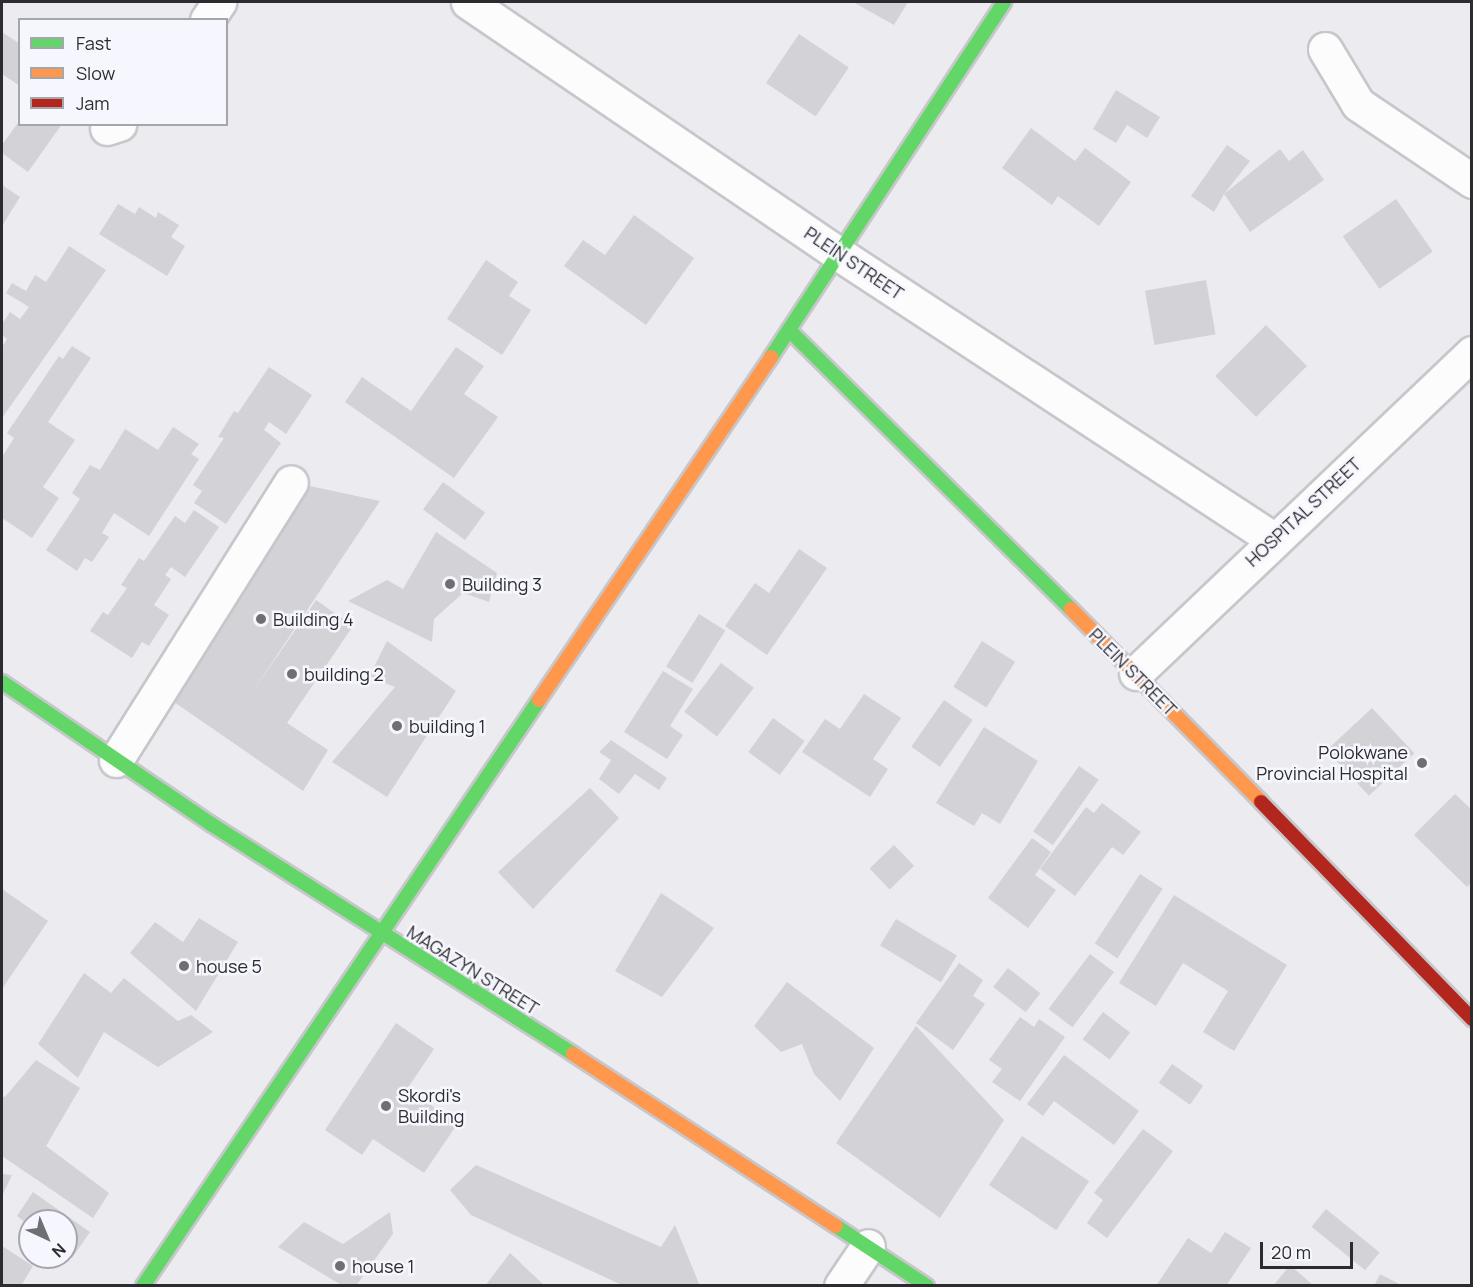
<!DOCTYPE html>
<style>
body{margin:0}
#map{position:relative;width:1473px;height:1287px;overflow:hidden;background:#ebebf0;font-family:Manrope,sans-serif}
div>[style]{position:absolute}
.building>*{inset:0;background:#d2d2d7;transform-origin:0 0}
.roads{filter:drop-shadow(2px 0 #c7c7cb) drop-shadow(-2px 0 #c7c7cb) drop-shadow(0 2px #c7c7cb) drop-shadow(0 -2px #c7c7cb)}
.street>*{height:33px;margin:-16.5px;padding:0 16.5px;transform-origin:16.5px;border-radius:16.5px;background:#fcfcfd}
.fast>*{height:14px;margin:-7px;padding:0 7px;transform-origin:7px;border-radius:7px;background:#63d668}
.slow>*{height:14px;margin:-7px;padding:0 7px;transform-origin:7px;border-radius:7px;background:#ff974d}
.jam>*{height:14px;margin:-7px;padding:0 7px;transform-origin:7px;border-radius:7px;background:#b3261e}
.dots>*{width:16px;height:16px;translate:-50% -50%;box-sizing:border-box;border:3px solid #f6f6fe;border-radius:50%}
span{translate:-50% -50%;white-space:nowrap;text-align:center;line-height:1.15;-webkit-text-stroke:5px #f6f6fe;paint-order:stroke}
.street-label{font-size:18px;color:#2c2c30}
.poi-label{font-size:18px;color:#2c2c30}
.left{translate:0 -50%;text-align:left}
.right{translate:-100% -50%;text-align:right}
.frame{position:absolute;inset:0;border:3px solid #2c2c30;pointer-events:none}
.legend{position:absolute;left:18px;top:18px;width:210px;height:108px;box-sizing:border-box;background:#f6f6fe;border:2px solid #a5a5ac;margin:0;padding:8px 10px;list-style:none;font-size:18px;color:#2c2c30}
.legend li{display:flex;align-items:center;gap:12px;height:30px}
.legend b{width:30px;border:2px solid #a5a5ac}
.north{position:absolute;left:18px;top:1209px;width:60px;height:60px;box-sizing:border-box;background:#f6f6fe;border:2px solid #a5a5ac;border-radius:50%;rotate:136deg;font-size:16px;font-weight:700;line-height:24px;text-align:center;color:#2c2c30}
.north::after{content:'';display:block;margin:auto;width:21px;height:27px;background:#6f6f73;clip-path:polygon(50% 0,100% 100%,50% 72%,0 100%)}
.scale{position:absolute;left:1260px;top:1242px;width:93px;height:27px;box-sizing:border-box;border:3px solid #2c2c30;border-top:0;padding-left:8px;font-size:18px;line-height:21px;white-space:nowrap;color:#2c2c30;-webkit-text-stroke:4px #f6f6fe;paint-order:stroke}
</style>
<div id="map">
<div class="building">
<i style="clip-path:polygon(853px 2px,908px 2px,894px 25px)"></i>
<i style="clip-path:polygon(2px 32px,20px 44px,20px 86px,2px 74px)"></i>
<i style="left:799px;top:34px;width:60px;height:59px;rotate:34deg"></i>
<i style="clip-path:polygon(1116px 90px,1160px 117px,1147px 138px,1127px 125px,1116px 143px,1093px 129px)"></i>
<i style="clip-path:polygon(20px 120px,20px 124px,62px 124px,28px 172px,2px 153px,2px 145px)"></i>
<i style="clip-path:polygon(1031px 128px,1075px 161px,1085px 148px,1131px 182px,1099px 226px,1058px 196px,1052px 205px,1002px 168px)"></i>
<i style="clip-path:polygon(1227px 145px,1250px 161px,1224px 194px,1280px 149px,1289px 161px,1303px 150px,1324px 180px,1250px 232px,1224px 194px,1214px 212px,1191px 196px)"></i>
<i style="clip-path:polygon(2px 185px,20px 197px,2px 226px)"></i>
<i style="left:1396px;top:199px;width:64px;height:65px;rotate:55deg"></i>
<i style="clip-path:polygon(118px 204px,135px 214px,139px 207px,156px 218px,158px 212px,179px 225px,171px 237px,185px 246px,167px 276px,99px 234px)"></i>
<i style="clip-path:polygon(634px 215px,694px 258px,646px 325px,564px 266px,583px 240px,605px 255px)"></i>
<i style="clip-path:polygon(69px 246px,106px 270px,2px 418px,2px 347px,7px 339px,2px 335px,2px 324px,10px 312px,20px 319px,29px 307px,6px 293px,12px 283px,26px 291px,35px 275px,46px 282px)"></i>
<i style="clip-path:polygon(486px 260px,518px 282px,509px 296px,531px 310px,502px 355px,447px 319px)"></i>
<i style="left:1206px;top:280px;width:55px;height:62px;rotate:80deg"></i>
<i style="left:1266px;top:325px;width:58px;height:72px;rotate:45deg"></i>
<i style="clip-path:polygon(72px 346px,91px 358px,48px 422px,75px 440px,43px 487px,59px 498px,32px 538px,2px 518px,2px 457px,14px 438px,7px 433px,59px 356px,63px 359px)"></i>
<i style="clip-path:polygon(456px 347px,484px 366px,464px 394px,498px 417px,454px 478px,345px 402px,362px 377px,411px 411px)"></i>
<i style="clip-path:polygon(269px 367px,312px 395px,286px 434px,269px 422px,264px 430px,281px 443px,226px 524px,194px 503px,202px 491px,193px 485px,224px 438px,218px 437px,234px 411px,238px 413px)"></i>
<i style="clip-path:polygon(173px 427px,199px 444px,191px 454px,199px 459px,149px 536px,114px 513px,102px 533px,109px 537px,92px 562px,85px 558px,77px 571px,46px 550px,80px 499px,72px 493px,90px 465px,100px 470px,125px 429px,158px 450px)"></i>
<i style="clip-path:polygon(291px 482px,380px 501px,251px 694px,316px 600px,353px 626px,287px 723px,328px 750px,303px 791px,174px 702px,182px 681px)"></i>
<i style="left:443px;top:482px;width:52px;height:34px;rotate:36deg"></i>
<i style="clip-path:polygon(194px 510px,219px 527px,185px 577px,171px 567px,165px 575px,171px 579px,154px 605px,169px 615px,149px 646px,142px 642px,132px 658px,90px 631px,103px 612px,108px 615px,127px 588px,121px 585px,139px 558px,144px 561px,175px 516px,185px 523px)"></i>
<i style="clip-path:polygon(436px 532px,497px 573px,489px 602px,463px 593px,434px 619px,432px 642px,348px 601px,387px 580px,403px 589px)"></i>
<i style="clip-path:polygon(799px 549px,827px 568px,767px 655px,725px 626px,755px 583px,769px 593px)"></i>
<i style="left:699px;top:614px;width:31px;height:62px;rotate:32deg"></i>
<i style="clip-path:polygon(387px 641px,456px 691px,387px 797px,332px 762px,395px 687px,369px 677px)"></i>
<i style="left:982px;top:641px;width:39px;height:54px;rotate:32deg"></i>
<i style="left:721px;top:663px;width:41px;height:61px;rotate:37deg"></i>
<i style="clip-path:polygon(663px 671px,693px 689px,670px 726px,683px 735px,667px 759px,624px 732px)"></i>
<i style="clip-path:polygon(864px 694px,901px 718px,873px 759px,888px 769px,870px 797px,802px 752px,825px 719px,840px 729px)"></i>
<i style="left:944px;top:700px;width:35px;height:57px;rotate:35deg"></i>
<i style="left:1372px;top:708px;width:62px;height:62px;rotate:47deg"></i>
<i style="left:773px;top:718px;width:39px;height:42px;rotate:36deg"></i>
<i style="clip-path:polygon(984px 727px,1038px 761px,1000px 824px,982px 813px,974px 826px,936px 803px)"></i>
<i style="clip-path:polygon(611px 740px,667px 778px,659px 790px,635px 774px,619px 794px,599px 779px,611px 760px,599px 752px)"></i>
<i style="left:1079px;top:766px;width:24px;height:80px;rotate:35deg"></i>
<i style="clip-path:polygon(590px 788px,619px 818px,533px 909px,498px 872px)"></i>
<i style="clip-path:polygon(1455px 794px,1472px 810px,1472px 882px,1467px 887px,1414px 835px)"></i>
<i style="clip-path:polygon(1102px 803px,1141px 832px,1123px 855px,1112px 847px,1075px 896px,1040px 869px,1086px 807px,1094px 813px)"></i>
<i style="clip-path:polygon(1032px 838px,1051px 852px,1035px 875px,1056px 890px,1028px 928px,988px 898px)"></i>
<i style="left:894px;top:845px;width:29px;height:34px;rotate:46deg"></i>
<i style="left:1140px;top:874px;width:27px;height:83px;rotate:33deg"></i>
<i style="clip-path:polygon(2px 889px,48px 921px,2px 989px)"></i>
<i style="clip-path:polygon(661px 893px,714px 928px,662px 997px,615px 971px)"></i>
<i style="clip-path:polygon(1174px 895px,1287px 965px,1234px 1051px,1203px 1032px,1228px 991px,1183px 963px,1156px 1006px,1119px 983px)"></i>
<i style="clip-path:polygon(199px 918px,238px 942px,196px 1011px,130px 953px,155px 922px,183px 942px)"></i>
<i style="left:896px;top:919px;width:71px;height:31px;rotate:31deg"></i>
<i style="left:1090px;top:954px;width:30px;height:69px;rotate:37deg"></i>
<i style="clip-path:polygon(959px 963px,983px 980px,973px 996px,985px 1004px,953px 1050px,916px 1023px)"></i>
<i style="left:1008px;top:968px;width:41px;height:24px;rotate:38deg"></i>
<i style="clip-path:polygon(84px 973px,111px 993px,124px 978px,178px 1021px,191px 1015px,213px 1032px,158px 1067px,104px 1032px,78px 1078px,38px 1044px)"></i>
<i style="clip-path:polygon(787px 982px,874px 1048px,840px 1101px,814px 1074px,802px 1044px,781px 1052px,754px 1026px)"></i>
<i style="left:1103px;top:1012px;width:34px;height:34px;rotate:37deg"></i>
<i style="clip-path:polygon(1020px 1017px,1034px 1027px,1039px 1019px,1065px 1037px,1020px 1101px,992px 1082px,1002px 1069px,989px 1060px)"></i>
<i style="clip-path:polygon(396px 1023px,434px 1049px,407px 1089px,458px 1123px,424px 1173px,373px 1139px,362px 1155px,325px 1130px)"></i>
<i style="clip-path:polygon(916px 1026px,1004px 1120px,940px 1218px,836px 1143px)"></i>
<i style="clip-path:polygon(1064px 1055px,1139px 1111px,1114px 1145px,1054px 1101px,1043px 1116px,1027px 1104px)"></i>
<i style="clip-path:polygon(36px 1060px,80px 1088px,46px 1146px,109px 1193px,93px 1218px,2px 1156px,2px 1096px,5px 1097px)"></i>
<i style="left:1172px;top:1064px;width:38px;height:23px;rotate:35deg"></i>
<i style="clip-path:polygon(1143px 1129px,1173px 1151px,1107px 1238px,1087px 1223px,1103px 1200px,1094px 1193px)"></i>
<i style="left:1022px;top:1136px;width:81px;height:59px;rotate:34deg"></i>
<i style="clip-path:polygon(476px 1165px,661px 1247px,675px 1225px,700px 1286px,624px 1286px,471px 1215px,450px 1190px)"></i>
<i style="clip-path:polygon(2px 1174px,12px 1175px,2px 1196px)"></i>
<i style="clip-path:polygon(33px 1192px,90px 1232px,72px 1258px,66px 1254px,66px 1221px,30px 1221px,30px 1226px,17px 1216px)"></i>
<i style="left:1326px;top:1209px;width:69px;height:23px;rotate:39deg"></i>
<i style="clip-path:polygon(390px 1212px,393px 1234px,356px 1286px,343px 1286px,278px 1247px,304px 1222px,343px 1244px)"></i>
<i style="clip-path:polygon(1225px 1232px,1251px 1248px,1226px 1286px,1156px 1286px,1188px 1238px,1211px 1253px)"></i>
<i style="clip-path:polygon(2px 1246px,33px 1266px,21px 1286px,2px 1286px)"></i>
<i style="clip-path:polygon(510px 1253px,545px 1286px,485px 1286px)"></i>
<i style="clip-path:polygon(1290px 1265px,1314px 1286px,1273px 1286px)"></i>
<i style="clip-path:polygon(1380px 1274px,1403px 1286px,1374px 1286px)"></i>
</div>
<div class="roads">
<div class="street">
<i style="left:468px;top:2px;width:448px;rotate:34.2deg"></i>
<i style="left:839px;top:254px;width:519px;rotate:33.29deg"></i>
<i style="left:207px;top:20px;width:22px;rotate:-56deg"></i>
<i style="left:1325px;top:49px;width:64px;rotate:59deg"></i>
<i style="left:1358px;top:104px;width:138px;rotate:34deg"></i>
<i style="left:107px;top:128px;width:13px;rotate:-18deg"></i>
<i style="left:1136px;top:673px;width:464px;rotate:-43.6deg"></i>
<i style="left:116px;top:760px;width:328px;rotate:-57.8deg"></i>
<i style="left:841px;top:1286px;width:48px;rotate:-56deg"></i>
</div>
<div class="fast">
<i style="left:789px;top:330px;width:397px;rotate:44.7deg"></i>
<i style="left:771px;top:357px;width:425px;rotate:-56.7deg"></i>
<i style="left:2px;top:682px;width:253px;rotate:34.2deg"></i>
<i style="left:211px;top:824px;width:429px;rotate:32.4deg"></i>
<i style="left:836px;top:1226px;width:109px;rotate:33.4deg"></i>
<i style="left:143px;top:1286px;width:707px;rotate:-55.95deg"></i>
</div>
<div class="slow">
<i style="left:1071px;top:609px;width:271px;rotate:45.4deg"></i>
<i style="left:539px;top:700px;width:414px;rotate:-55.9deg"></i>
<i style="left:573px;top:1054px;width:314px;rotate:33.2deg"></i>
</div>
<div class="jam">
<i style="left:1261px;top:802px;width:303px;rotate:45.8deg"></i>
</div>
</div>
<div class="dots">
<i style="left:450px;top:584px;background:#6f6f73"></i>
<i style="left:261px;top:619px;background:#6f6f73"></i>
<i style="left:292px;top:674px;background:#6f6f73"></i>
<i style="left:397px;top:726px;background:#6f6f73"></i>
<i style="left:1422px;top:763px;background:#6f6f73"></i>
<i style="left:184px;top:966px;background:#6f6f73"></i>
<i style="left:386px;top:1106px;background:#6f6f73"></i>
<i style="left:340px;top:1266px;background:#6f6f73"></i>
</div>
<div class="street-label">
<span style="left:854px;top:263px;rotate:34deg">PLEIN STREET</span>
<span style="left:1303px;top:512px;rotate:-43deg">HOSPITAL STREET</span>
<span style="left:1133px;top:672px;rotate:45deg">PLEIN STREET</span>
<span style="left:473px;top:970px;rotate:32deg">MAGAZYN STREET</span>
</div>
<div class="poi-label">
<span class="left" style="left:462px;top:584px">Building 3</span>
<span class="left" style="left:273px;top:619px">Building 4</span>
<span class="left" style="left:304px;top:674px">building 2</span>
<span class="left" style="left:409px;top:726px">building 1</span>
<span class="right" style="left:1408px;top:763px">Polokwane<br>Provincial Hospital</span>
<span class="left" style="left:196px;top:966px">house 5</span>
<span class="left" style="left:398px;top:1106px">Skordi's<br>Building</span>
<span class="left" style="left:352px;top:1266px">house 1</span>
</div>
<div class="frame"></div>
<ul class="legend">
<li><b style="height:8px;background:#63d668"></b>Fast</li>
<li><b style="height:8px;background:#ff974d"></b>Slow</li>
<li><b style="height:8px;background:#b3261e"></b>Jam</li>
</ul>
<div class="north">N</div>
<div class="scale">20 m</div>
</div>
